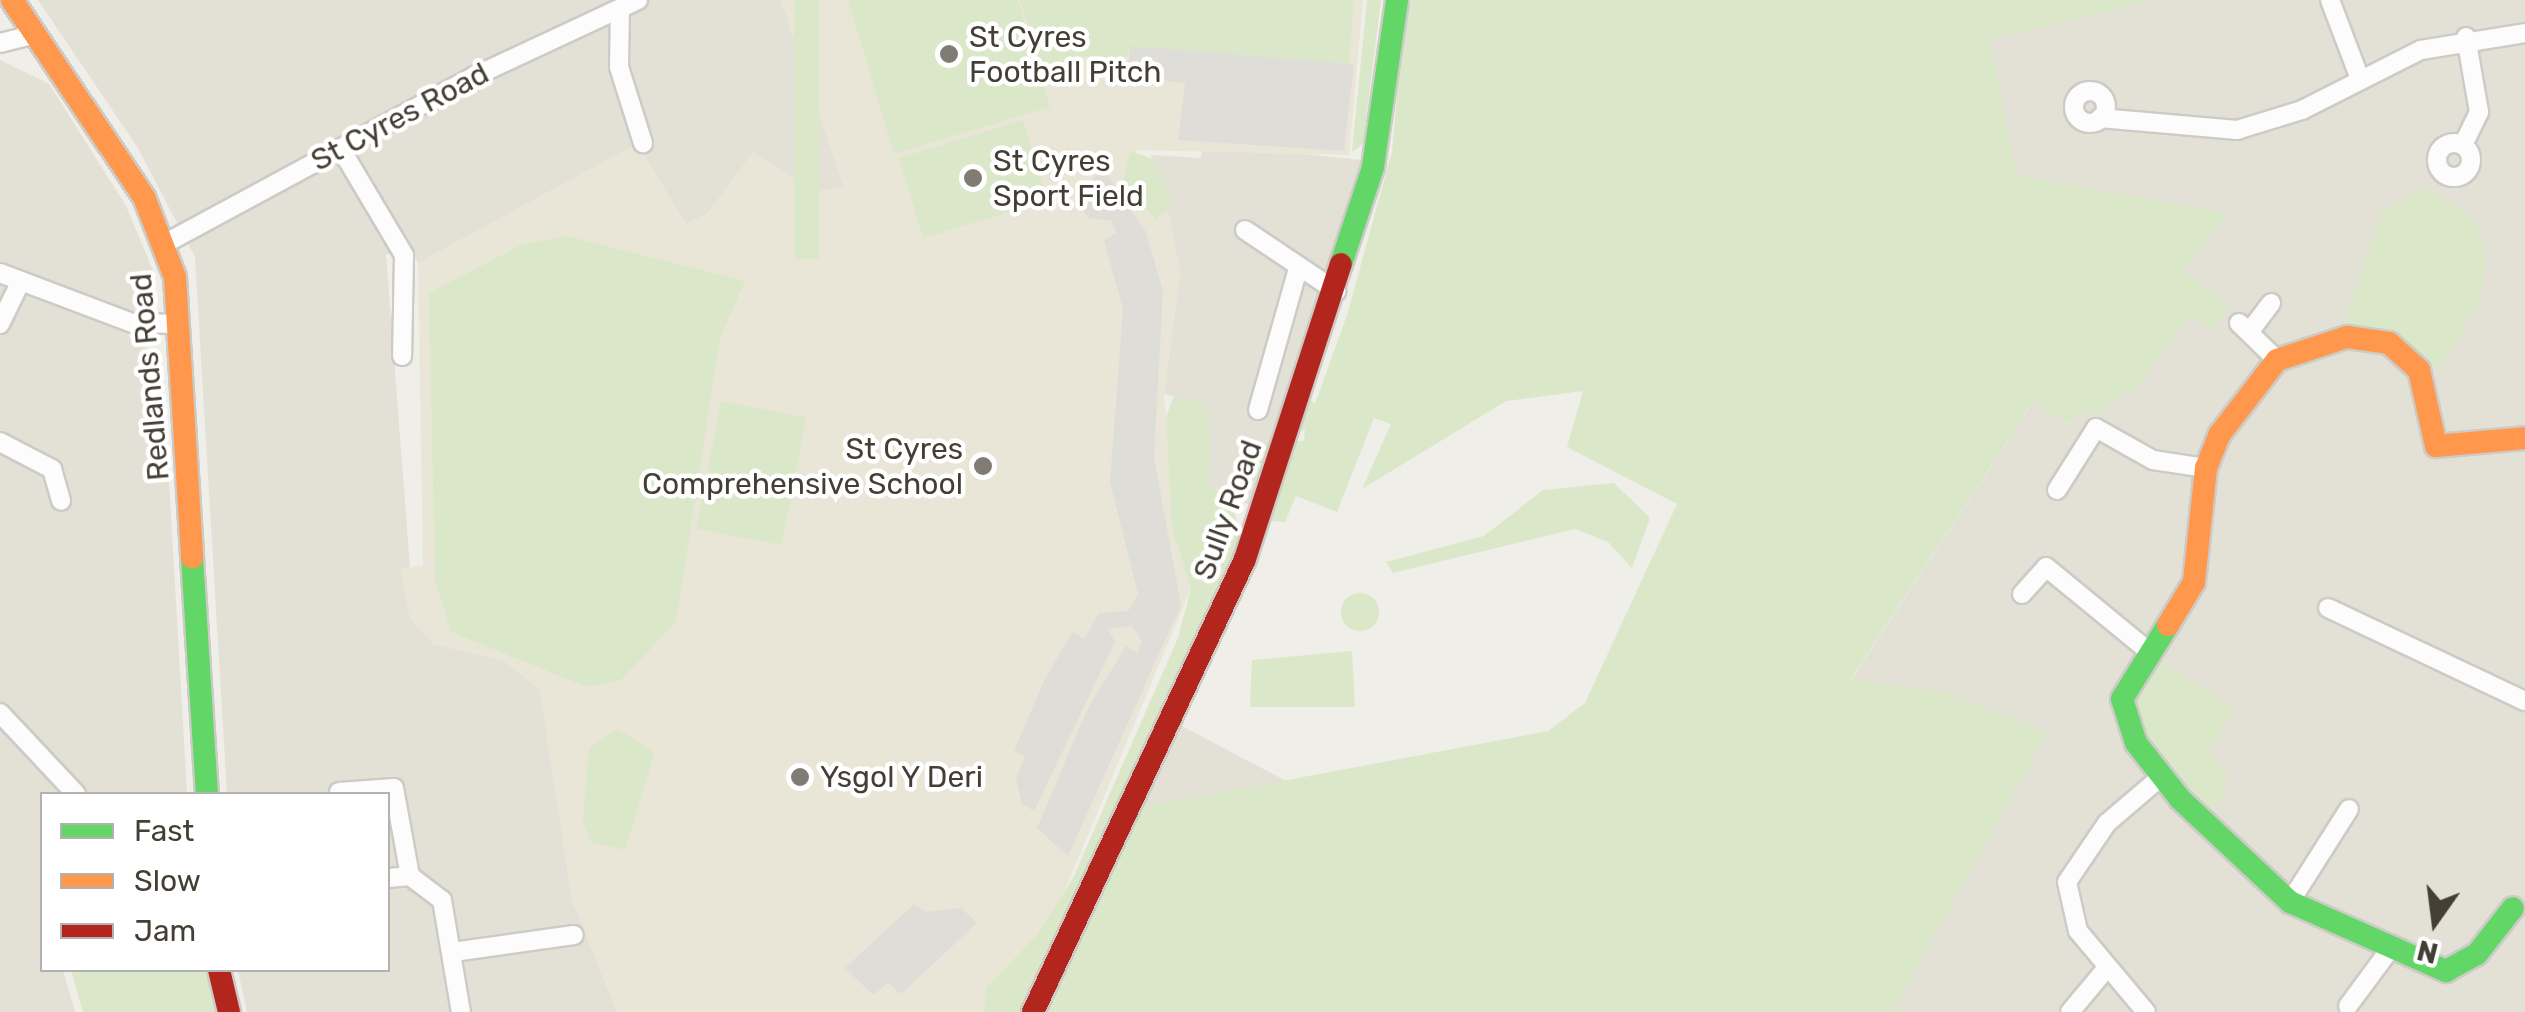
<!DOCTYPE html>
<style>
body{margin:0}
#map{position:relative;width:2525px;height:1012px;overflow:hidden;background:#efeee8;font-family:Rubik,sans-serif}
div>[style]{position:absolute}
.residential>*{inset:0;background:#e3e0d5}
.education>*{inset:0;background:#e9e6d8}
.green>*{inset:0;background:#dae8c9;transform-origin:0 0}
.round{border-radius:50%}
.parking>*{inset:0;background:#deddd8}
.roads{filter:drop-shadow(2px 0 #cdcbc6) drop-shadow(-2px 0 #cdcbc6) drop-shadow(0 2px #cdcbc6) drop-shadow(0 -2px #cdcbc6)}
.street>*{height:18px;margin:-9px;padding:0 9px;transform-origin:9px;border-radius:9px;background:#fdfcfc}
.street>.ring{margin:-9px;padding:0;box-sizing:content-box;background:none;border:18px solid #fdfcfc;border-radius:50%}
.fast>*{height:22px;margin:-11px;padding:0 11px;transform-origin:11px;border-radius:11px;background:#63d668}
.slow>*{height:22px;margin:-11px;padding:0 11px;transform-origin:11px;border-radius:11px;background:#ff974d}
.jam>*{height:22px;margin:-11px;padding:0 11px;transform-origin:11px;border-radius:11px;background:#b3261e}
.dots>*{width:28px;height:28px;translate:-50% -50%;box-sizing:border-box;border:5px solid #fff;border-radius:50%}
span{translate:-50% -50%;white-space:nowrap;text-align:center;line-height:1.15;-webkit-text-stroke:9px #fff;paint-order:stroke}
.poi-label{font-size:30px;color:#443f35}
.left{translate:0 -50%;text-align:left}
.right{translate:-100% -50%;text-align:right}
.street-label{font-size:30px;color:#443f35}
.legend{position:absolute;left:40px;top:792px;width:350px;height:180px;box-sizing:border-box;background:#fff;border:2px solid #b4b2ae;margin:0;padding:12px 18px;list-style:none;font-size:30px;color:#443f35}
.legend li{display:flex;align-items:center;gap:20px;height:50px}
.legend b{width:50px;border:2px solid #b4b2ae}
.north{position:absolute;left:2385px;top:872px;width:100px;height:100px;-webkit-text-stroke:8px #fff;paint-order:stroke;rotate:194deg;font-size:28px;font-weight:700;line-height:40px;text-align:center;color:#443f35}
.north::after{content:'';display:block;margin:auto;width:35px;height:45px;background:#443f35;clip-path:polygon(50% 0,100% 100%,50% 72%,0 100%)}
</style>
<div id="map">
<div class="residential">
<i style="clip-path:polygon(38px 0,781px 0,844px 187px,816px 192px,753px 153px,707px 214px,686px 224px,637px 144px,418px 263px,407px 243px,386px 255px,410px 567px,401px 569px,433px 644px,503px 660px,540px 689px,572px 900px,617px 1012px,247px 1012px,238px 970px,388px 970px,388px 794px,227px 794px,195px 257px,138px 148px)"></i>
<i style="clip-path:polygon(2155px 0,2525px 0,2525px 1012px,1892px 1012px,2047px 732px,1851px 680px,2034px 401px,2068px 424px,2081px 409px,2138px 386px,2188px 314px,2183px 272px,2226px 214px,2016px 176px,1990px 39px)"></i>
<i style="clip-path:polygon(0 60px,49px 84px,126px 206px,156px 278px,128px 336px,162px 359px,187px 794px,42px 794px,42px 970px,63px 970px,75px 1012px,0 1012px)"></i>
<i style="clip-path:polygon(1203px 144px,1362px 160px,1355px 219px,1257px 509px,1208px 484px,1211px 423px,1202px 402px,1164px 394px,1180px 271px,1151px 155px,1201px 158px)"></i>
<i style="clip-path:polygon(1176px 723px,1288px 782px,1139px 808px)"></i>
</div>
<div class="education">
<i style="clip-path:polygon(781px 0,1363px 0,1349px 155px,1135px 150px,1169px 215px,1180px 271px,1164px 394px,1175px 523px,1191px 588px,1014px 1012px,617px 1012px,572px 900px,540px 689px,503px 660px,433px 644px,410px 619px,400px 569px,423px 565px,418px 263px,637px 144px,686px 224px,707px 214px,753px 152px,816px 192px,844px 187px)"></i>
</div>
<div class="green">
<i style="left:794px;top:0;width:25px;height:259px"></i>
<i style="clip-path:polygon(848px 0,1018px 0,1050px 107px,894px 154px)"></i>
<i style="clip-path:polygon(1020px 0,1354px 0,1349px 64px,1131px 46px,1125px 58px,1085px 56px,1043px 72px)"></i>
<i style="clip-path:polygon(1367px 0,1381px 0,1363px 144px,1352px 152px)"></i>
<i style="clip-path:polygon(1406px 0,2155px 0,1990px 39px,2016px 175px,2227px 213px,2183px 272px,2230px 306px,2213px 330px,2188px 315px,2138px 386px,2091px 417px,2081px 410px,2069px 424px,2033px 402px,1851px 679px,1943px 692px,2048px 732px,1892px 1012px,1048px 1012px,1139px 808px,1548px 731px,1585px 703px,1677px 504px,1567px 447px,1583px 391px,1506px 401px,1362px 489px,1391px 424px,1374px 418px,1337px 512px,1296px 496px,1285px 522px,1268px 521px,1270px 499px,1254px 492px,1255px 468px,1266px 442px,1304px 441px,1305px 430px,1288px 432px,1302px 392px,1315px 404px,1347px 315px,1392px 152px)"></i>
<i style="left:1023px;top:120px;width:84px;height:130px;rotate:73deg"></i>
<i style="clip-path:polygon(1130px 151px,1153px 159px,1173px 203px,1156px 220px,1123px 182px)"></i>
<i style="clip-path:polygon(2424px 187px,2472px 216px,2487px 253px,2480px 301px,2439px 371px,2394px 333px,2344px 324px,2382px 212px)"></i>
<i style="clip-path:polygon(567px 236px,745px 281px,720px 338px,676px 622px,621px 680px,587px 687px,451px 632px,435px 580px,429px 293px,523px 244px)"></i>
<i style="clip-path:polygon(1174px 396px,1202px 402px,1211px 423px,1209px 484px,1231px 499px,1251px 580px,1154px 727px,1020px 1012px,984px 1012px,986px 988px,1037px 935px,1073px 878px,1178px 638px,1191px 588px,1172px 528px,1166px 417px)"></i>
<i style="left:721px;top:401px;width:87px;height:130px;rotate:11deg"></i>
<i style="clip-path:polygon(1614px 483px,1650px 518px,1632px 568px,1608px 542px,1575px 529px,1393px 573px,1386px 562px,1484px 536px,1543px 490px)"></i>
<i class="round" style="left:1341px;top:593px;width:38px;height:38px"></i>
<i style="clip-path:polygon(1352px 651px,1355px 707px,1250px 707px,1252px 660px)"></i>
<i style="clip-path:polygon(2160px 661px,2235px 709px,2209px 750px,2229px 783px,2210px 814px,2143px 736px,2132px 700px)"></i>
<i style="clip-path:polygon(617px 729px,655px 752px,625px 850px,591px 842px,583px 821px,589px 748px)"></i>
<i style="clip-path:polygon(71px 970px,208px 970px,217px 1012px,83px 1012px)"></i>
</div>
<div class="parking">
<i style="clip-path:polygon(1130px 46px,1354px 64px,1344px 151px,1178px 140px,1185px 83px,1128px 76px)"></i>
<i style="clip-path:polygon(1105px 171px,1146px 232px,1163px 291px,1154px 457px,1181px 605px,1068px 856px,1037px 828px,1087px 710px,1126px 646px,1137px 653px,1142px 641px,1132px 626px,1108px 629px,1115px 642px,1034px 811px,1022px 804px,1016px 779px,1025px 756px,1014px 751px,1043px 683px,1072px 632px,1084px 639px,1099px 613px,1128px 611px,1138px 594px,1110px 482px,1123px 309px,1104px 240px,1116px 233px,1112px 221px,1089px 218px,1078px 205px,1082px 185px)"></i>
<i style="clip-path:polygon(914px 904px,925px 912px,961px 908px,977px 923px,901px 994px,888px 983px,873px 995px,845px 968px)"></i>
</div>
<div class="roads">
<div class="street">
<i style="left:2330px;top:0;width:85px;rotate:69.2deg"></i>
<i style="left:620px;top:9px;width:58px;rotate:91deg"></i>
<i style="left:619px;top:67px;width:80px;rotate:72.5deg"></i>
<i style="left:0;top:43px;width:38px;rotate:-14deg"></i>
<i class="ring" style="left:2074px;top:91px;width:14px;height:14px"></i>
<i style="left:2100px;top:118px;width:138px;rotate:5deg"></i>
<i style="left:2237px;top:130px;width:68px;rotate:-17.1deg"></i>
<i style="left:2302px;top:110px;width:133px;rotate:-26.8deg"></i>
<i style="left:2421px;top:50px;width:105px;rotate:-9.3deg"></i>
<i class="ring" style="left:2437px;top:143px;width:16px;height:16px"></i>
<i style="left:2463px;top:145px;width:37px;rotate:-64deg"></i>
<i style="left:2479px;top:112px;width:76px;rotate:-99.8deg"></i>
<i style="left:341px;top:149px;width:123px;rotate:59.3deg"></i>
<i style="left:404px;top:255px;width:101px;rotate:91.1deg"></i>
<i style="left:1245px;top:230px;width:110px;rotate:33.8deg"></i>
<i style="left:166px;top:243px;width:351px;rotate:-28.4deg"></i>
<i style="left:475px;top:76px;width:180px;rotate:-25deg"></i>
<i style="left:0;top:273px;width:141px;rotate:20.7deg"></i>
<i style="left:132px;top:323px;width:48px;rotate:1.2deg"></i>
<i style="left:2239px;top:323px;width:53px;rotate:44.2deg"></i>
<i style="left:0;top:324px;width:48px;rotate:-64deg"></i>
<i style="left:2250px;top:331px;width:35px;rotate:-53deg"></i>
<i style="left:1258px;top:410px;width:143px;rotate:-74.2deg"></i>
<i style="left:0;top:442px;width:59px;rotate:27.4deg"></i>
<i style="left:52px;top:469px;width:33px;rotate:74deg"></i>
<i style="left:2057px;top:490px;width:73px;rotate:-57.8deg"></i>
<i style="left:2096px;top:428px;width:65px;rotate:29.3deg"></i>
<i style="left:2153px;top:460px;width:54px;rotate:8.6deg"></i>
<i style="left:2022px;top:594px;width:36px;rotate:-48deg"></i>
<i style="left:2046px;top:567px;width:131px;rotate:39.4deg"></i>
<i style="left:2328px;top:608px;width:218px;rotate:25.3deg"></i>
<i style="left:0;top:713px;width:111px;rotate:46.8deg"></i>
<i style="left:339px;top:792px;width:55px;rotate:-4.2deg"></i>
<i style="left:394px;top:788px;width:89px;rotate:79.7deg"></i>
<i style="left:388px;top:878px;width:22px;rotate:-5deg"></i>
<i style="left:410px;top:876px;width:40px;rotate:37deg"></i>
<i style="left:442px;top:900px;width:114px;rotate:80.4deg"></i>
<i style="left:2290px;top:902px;width:110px;rotate:-57.6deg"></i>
<i style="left:453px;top:952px;width:122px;rotate:-8deg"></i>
<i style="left:2348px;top:1006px;width:67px;rotate:-53.5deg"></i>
<i style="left:2070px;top:1012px;width:56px;rotate:-50.1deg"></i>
<i style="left:2146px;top:1012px;width:106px;rotate:-130deg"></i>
<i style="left:2078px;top:931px;width:50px;rotate:-102.7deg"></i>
<i style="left:2067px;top:882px;width:71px;rotate:-55.9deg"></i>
<i style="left:2107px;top:823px;width:72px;rotate:-40.5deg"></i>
</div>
<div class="fast">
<i style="left:1341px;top:264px;width:102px;rotate:-71.7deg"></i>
<i style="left:1373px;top:167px;width:169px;rotate:-81.8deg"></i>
<i style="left:192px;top:557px;width:237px;rotate:86.4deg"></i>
<i style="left:2168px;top:625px;width:87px;rotate:121.9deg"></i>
<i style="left:2122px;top:699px;width:46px;rotate:72.3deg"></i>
<i style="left:2136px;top:743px;width:71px;rotate:51.8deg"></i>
<i style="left:2180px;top:799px;width:151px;rotate:43.1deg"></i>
<i style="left:2290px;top:902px;width:171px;rotate:23.9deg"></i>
<i style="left:2446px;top:971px;width:35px;rotate:-29deg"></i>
<i style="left:2477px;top:954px;width:58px;rotate:-52deg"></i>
</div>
<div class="slow">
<i style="left:12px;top:0;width:237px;rotate:56.2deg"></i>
<i style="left:144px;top:197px;width:86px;rotate:68.8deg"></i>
<i style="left:175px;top:277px;width:281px;rotate:86.5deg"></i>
<i style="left:2168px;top:625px;width:50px;rotate:-58.8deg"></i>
<i style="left:2194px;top:582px;width:115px;rotate:-84deg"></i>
<i style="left:2206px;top:468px;width:37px;rotate:-68deg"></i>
<i style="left:2220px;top:434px;width:93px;rotate:-52.4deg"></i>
<i style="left:2277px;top:360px;width:74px;rotate:-18.2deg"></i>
<i style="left:2347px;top:337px;width:42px;rotate:8.1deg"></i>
<i style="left:2389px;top:343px;width:40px;rotate:42deg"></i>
<i style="left:2419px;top:370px;width:78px;rotate:77.4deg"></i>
<i style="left:2436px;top:446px;width:89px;rotate:-5.1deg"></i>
</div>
<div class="jam">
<i style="left:219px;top:970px;width:43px;rotate:76.6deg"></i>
<i style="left:1033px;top:1012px;width:500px;rotate:-64.92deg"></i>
<i style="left:1245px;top:559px;width:310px;rotate:-72deg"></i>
</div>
</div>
<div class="dots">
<i style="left:949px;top:54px;background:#807c74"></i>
<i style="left:973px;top:178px;background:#807c74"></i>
<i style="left:983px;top:466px;background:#807c74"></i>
<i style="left:800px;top:777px;background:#807c74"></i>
</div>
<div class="poi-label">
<span class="left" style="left:969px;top:54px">St Cyres<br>Football Pitch</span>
<span class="left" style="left:993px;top:178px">St Cyres<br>Sport Field</span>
<span class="right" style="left:963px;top:466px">St Cyres<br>Comprehensive School</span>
<span class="left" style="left:820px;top:777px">Ysgol Y Deri</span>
</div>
<div class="street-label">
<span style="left:400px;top:117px;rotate:-28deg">St Cyres Road</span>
<span style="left:150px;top:377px;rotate:-95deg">Redlands Road</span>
<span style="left:1228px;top:510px;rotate:-70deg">Sully Road</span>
</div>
<ul class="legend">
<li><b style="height:12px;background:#63d668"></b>Fast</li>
<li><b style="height:12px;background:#ff974d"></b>Slow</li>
<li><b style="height:12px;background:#b3261e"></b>Jam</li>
</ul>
<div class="north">N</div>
</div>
